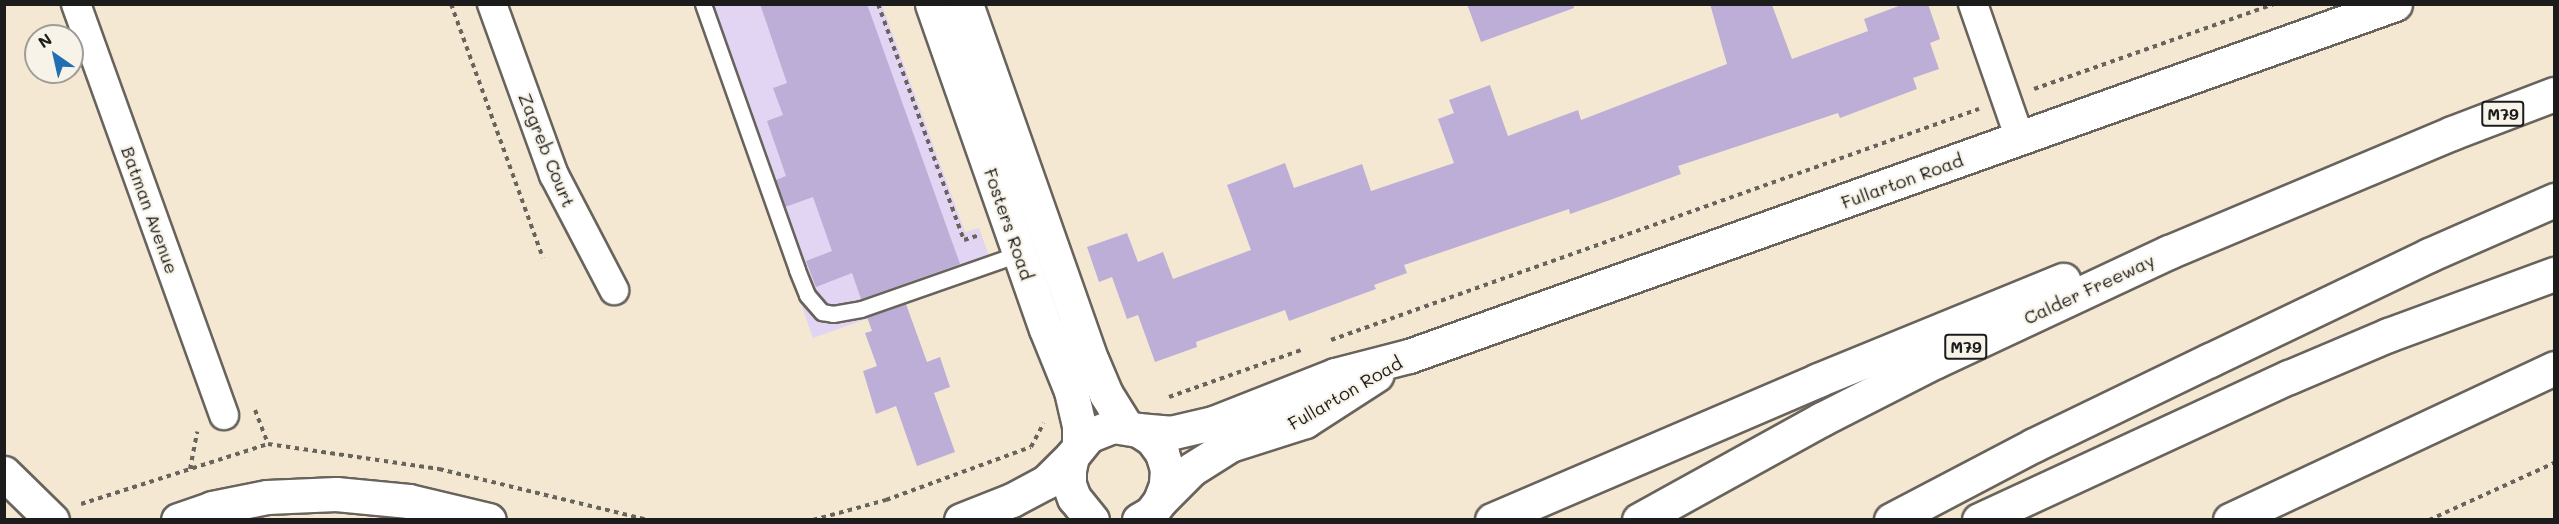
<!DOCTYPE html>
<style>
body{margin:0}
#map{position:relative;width:2559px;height:524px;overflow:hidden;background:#f5e8d3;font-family:Mali,sans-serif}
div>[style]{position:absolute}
.built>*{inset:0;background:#e2d4f3}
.building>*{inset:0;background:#bdaed8}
.path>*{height:4px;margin-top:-2px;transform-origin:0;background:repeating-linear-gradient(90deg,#68635c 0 4.5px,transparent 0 9px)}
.roads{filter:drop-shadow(2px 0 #68635c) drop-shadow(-2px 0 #68635c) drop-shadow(0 2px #68635c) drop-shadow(0 -2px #68635c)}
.lane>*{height:15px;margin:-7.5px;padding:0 7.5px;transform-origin:7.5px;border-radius:7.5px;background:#fff}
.street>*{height:28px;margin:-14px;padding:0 14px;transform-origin:14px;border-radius:14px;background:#fff}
.secondary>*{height:33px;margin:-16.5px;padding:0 16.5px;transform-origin:16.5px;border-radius:16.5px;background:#fff}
.highway>*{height:33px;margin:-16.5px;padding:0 16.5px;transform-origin:16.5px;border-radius:16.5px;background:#fff}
span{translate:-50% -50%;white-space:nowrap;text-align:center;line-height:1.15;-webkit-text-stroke:4.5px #f7f3e8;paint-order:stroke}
.shield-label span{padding:2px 4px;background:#f7f3e8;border:2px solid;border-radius:4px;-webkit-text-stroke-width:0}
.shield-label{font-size:16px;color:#1c1c1c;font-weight:700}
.street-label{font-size:18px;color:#1c1c1c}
.frame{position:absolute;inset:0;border:6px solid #1c1c1c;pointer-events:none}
.north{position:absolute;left:24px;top:24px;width:60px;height:60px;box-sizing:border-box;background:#f7f3e8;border:2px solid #9f9d96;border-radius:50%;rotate:326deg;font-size:16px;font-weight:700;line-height:24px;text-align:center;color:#1c1c1c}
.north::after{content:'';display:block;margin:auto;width:21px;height:27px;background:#1f6fb2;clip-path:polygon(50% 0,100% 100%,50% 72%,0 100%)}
</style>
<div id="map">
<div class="built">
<i style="clip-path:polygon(696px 5px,882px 5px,965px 232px,979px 228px,995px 273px,813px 338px)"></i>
</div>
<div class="building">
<i style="clip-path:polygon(760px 4px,867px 4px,960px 264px,861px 299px,852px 273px,816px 287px,806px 261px,832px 251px,813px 197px,785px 207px,776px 180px,786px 176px,767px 121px,783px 115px,773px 88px,787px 83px)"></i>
<i style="clip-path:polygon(1467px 4px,1573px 4px,1574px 8px,1481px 42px)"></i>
<i style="clip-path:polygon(1710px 4px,1772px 5px,1792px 59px,1868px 31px,1864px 19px,1904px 4px,1928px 4px,1940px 39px,1930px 43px,1939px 69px,1913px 78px,1917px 89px,1840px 118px,1838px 113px,1678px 166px,1681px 174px,1610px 200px,1570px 214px,1569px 209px,1404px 265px,1407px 273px,1374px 285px,1376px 289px,1289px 321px,1285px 310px,1196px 342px,1197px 347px,1155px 362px,1138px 315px,1127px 319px,1112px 277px,1099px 282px,1087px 247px,1127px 233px,1138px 262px,1163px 252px,1173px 279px,1251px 250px,1227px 185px,1285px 163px,1294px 188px,1362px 164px,1371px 191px,1454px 163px,1438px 119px,1454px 113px,1449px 100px,1490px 85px,1508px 136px,1578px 110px,1581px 120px,1727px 64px)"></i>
<i style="clip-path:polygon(906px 304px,927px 362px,940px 357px,950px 387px,934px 393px,955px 452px,917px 466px,896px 406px,876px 414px,863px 371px,877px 366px,865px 333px,872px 331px,867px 317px)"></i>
</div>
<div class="path">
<i style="left:451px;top:4px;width:270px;rotate:70.1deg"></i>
<i style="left:878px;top:4px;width:251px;rotate:70deg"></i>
<i style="left:964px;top:240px;width:16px;rotate:-18deg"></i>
<i style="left:2034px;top:89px;width:255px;rotate:-19.5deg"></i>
<i style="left:1331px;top:340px;width:688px;rotate:-19.62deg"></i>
<i style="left:1169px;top:397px;width:140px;rotate:-19.6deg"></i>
<i style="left:255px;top:410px;width:36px;rotate:69deg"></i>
<i style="left:190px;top:469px;width:38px;rotate:-79deg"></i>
<i style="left:81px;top:504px;width:196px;rotate:-17.8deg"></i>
<i style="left:268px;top:444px;width:173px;rotate:8.3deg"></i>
<i style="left:439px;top:469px;width:216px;rotate:13.7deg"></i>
<i style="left:813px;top:520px;width:76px;rotate:-15.3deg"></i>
<i style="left:886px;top:500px;width:154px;rotate:-20.1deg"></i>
<i style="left:1031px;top:447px;width:27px;rotate:-62deg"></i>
<i style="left:2429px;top:520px;width:137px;rotate:-24.5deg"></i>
</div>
<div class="roads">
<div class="lane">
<i style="left:703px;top:4px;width:282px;rotate:70.5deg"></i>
<i style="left:797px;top:270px;width:27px;rotate:68deg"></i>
<i style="left:807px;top:295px;width:23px;rotate:49deg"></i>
<i style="left:822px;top:312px;width:11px;rotate:10deg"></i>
<i style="left:833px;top:314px;width:28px;rotate:-10deg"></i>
<i style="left:861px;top:309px;width:170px;rotate:-19.3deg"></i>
</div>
<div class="street">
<i style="left:76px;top:4px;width:437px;rotate:70.2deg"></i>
<i style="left:492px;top:4px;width:182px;rotate:70.1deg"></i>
<i style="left:554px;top:175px;width:130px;rotate:62.4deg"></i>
<i style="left:1973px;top:4px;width:143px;rotate:70.8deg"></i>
</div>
<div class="secondary">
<i style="left:932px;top:4px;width:344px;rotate:70.7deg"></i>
<i style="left:1046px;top:329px;width:67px;rotate:68deg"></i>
<i style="left:1071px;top:391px;width:37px;rotate:77deg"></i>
<i style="left:1079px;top:427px;width:18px;rotate:90deg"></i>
<i style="left:966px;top:4px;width:379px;rotate:70.6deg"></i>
<i style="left:1092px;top:361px;width:36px;rotate:67deg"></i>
<i style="left:1106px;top:394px;width:38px;rotate:58deg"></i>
<i style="left:1138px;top:430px;width:32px;rotate:5deg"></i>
<i style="left:1170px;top:433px;width:44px;rotate:-13.1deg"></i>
<i style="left:1213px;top:423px;width:131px;rotate:-21.5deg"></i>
<i style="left:1335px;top:375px;width:76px;rotate:-14.4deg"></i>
<i style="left:1409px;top:356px;width:1047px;rotate:-19.65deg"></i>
<i style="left:4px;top:473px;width:67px;rotate:44.4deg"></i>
<i style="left:1160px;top:501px;width:45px;rotate:-45deg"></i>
<i style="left:1192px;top:469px;width:45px;rotate:-32.3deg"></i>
<i style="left:1230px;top:445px;width:79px;rotate:-17.7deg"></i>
<i style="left:1305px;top:421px;width:85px;rotate:-32.9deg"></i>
<i style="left:178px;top:520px;width:36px;rotate:-19deg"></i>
<i style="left:212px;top:508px;width:56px;rotate:-11.3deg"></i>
<i style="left:267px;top:497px;width:69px;rotate:-2.5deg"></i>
<i style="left:336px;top:494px;width:73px;rotate:5.5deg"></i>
<i style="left:409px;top:501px;width:82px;rotate:13.4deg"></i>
<i style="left:961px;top:520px;width:55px;rotate:-21.4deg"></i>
<i style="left:1012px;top:500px;width:38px;rotate:-28deg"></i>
<i style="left:1046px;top:482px;width:37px;rotate:-45deg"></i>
<i style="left:1092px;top:520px;width:28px;rotate:-129deg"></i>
<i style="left:1074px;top:498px;width:15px;rotate:-110deg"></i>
<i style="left:1069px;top:484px;width:14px;rotate:-90deg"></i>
<i style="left:1069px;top:470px;width:14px;rotate:-78deg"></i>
<i style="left:1072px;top:456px;width:26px;rotate:-51deg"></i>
<i style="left:1088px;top:436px;width:27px;rotate:-22deg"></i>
<i style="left:1113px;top:426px;width:25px;rotate:9deg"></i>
<i style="left:1138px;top:430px;width:17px;rotate:33deg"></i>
<i style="left:1152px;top:439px;width:17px;rotate:54deg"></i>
<i style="left:1162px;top:453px;width:17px;rotate:73deg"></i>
<i style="left:1167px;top:469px;width:16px;rotate:94deg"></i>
<i style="left:1166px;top:485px;width:17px;rotate:111deg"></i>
<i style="left:1160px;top:501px;width:15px;rotate:127deg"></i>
<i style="left:1151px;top:513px;width:14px;rotate:150deg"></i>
</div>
<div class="highway">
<i style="left:1492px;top:520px;width:355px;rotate:-23.2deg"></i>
<i style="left:1818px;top:380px;width:265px;rotate:-22.2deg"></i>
<i style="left:1639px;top:520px;width:209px;rotate:-28.9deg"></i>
<i style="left:1822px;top:419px;width:128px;rotate:-27deg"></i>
<i style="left:1936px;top:361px;width:257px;rotate:-25.1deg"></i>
<i style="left:2169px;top:252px;width:307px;rotate:-22.8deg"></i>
<i style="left:2452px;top:133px;width:109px;rotate:-20.9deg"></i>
<i style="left:1891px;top:520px;width:161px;rotate:-27.7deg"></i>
<i style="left:2034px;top:445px;width:195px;rotate:-25.8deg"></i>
<i style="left:2210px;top:360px;width:243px;rotate:-25.6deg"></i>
<i style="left:2429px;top:255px;width:137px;rotate:-23.7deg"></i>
<i style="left:1979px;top:520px;width:341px;rotate:-24.8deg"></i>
<i style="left:2289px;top:377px;width:108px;rotate:-23deg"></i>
<i style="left:2388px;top:335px;width:177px;rotate:-20.2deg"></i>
<i style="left:2230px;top:520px;width:358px;rotate:-25.1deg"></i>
</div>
</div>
<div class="shield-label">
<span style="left:2503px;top:114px">M79</span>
<span style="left:1966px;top:347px">M79</span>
</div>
<div class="street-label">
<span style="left:547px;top:150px;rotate:68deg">Zagreb Court</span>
<span style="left:1902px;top:181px;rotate:-20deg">Fullarton Road</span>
<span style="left:150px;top:210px;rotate:70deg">Batman Avenue</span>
<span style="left:1009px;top:224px;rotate:71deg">Fosters Road</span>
<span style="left:2089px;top:289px;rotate:-25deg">Calder Freeway</span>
<span style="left:1345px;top:393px;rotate:-30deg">Fullarton Road</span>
</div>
<div class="frame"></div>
<div class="north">N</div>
</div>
